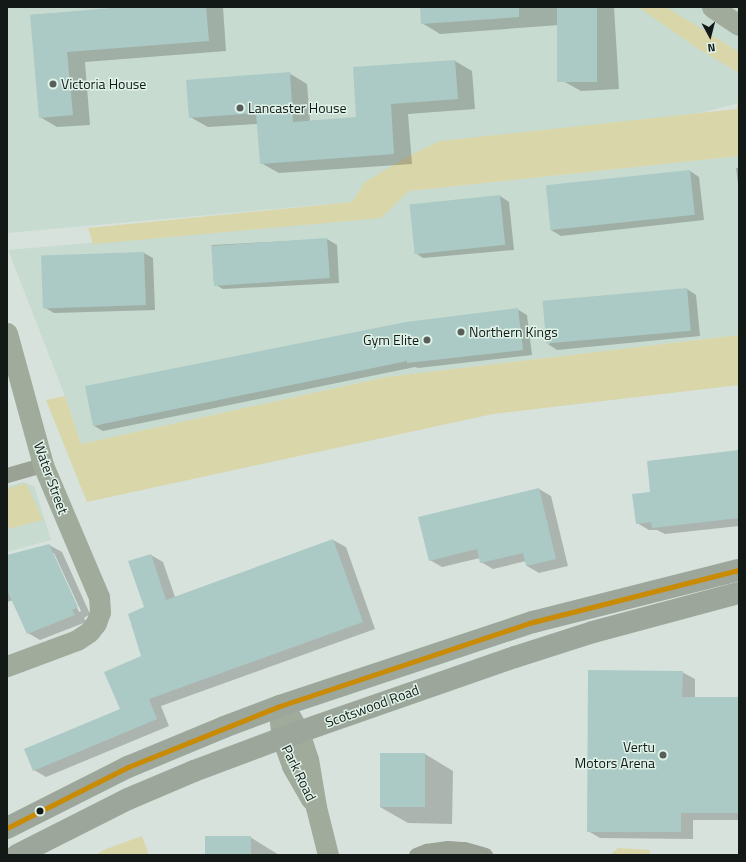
<!DOCTYPE html>
<style>
body{margin:0}
#map{position:relative;width:746px;height:862px;overflow:hidden;background:#d7e2dc;font-family:"Titillium Web",sans-serif}
div>[style]{position:absolute}
.built>*{inset:0;background:#c7dbd0}
.green>*{inset:0;background:#d9d6a9}
.shadow>*{inset:0;background:#0003}
.building>*{inset:0;background:#abcac6;transform-origin:0 0}
.street>*{height:15px;margin:-7.5px;padding:0 7.5px;transform-origin:7.5px;border-radius:7.5px;background:#99a294}
.secondary>*{height:21px;margin:-10.5px;padding:0 10.5px;transform-origin:10.5px;border-radius:10.5px;background:#a0ab9c}
.primary>*{height:22px;margin:-11px;padding:0 11px;transform-origin:11px;border-radius:11px;background:#9ca69a}
.bus-1>*{height:5px;margin:-2.5px;padding:0 2.5px;transform-origin:2.5px;border-radius:2.5px;background:#c98a04}
.dots>*{width:11px;height:11px;translate:-50% -50%;box-sizing:border-box;border:2px solid #e0f3e9;border-radius:50%}
span{translate:-50% -50%;white-space:nowrap;text-align:center;line-height:1.15;-webkit-text-stroke:3px #e0f3e9;paint-order:stroke}
.poi-label{font-size:14px;color:#131916}
.left{translate:0 -50%;text-align:left}
.right{translate:-100% -50%;text-align:right}
.street-label{font-size:14px;color:#131916}
.frame{position:absolute;inset:0;border:8px solid #131916;pointer-events:none}
.north{position:absolute;left:690px;top:16px;width:40px;height:40px;-webkit-text-stroke:3px #e0f3e9;paint-order:stroke;rotate:173deg;font-size:11px;font-weight:700;line-height:16px;text-align:center;color:#131916}
.north::after{content:'';display:block;margin:auto;width:14px;height:18px;background:#131916;clip-path:polygon(50% 0,100% 100%,50% 72%,0 100%)}
</style>
<div id="map">
<div class="built">
<i style="clip-path:polygon(7px 7px,739px 7px,739px 103px,352px 202px,7px 233px)"></i>
<i style="clip-path:polygon(739px 156px,739px 335px,386px 377px,81px 444px,65px 396px,8px 250px,381px 218px,408px 191px)"></i>
<i style="clip-path:polygon(23px 482px,34px 486px,51px 540px,7px 552px,7px 487px)"></i>
</div>
<div class="green">
<i style="clip-path:polygon(638px 7px,666px 7px,739px 52px,739px 73px,697px 48px)"></i>
<i style="clip-path:polygon(739px 75px,739px 156px,409px 191px,381px 218px,93px 244px,88px 228px,352px 202px,365px 182px,405px 158px,440px 141px,737px 109px)"></i>
<i style="clip-path:polygon(739px 335px,739px 385px,493px 414px,87px 502px,46px 400px,65px 396px,81px 444px,386px 377px)"></i>
<i style="clip-path:polygon(26px 483px,43px 520px,7px 529px,7px 489px)"></i>
<i style="clip-path:polygon(142px 836px,149px 855px,95px 855px,106px 849px)"></i>
<i style="clip-path:polygon(618px 848px,650px 850px,650px 855px,610px 855px)"></i>
</div>
<div class="shadow">
<i style="clip-path:polygon(136px 7px,223px 7px,226px 51px,85px 62px,90px 125px,57px 127px,40px 117px,31px 15px)"></i>
<i style="clip-path:polygon(421px 7px,614px 7px,619px 89px,581px 91px,563px 81px,559px 25px,440px 34px,422px 23px)"></i>
<i style="clip-path:polygon(455px 61px,472px 71px,475px 109px,408px 114px,412px 164px,279px 173px,261px 163px,258px 124px,208px 127px,190px 117px,289px 73px,307px 84px,310px 121px,357px 118px)"></i>
<i style="clip-path:polygon(736px 168px,739px 168px,739px 192px)"></i>
<i style="clip-path:polygon(690px 171px,699px 177px,704px 220px,561px 236px,551px 230px)"></i>
<i style="clip-path:polygon(500px 196px,509px 202px,514px 250px,423px 258px,414px 252px)"></i>
<i style="clip-path:polygon(327px 239px,337px 245px,339px 283px,223px 289px,214px 284px,212px 245px)"></i>
<i style="clip-path:polygon(144px 253px,153px 258px,155px 310px,54px 313px,44px 307px)"></i>
<i style="clip-path:polygon(687px 289px,696px 295px,700px 336px,557px 350px,548px 344px)"></i>
<i style="clip-path:polygon(517px 309px,527px 315px,532px 355px,418px 368px,415px 367px,103px 431px,94px 426px)"></i>
<i style="clip-path:polygon(739px 451px,739px 526px,665px 534px,657px 530px,649px 530px,637px 523px,651px 493px)"></i>
<i style="clip-path:polygon(539px 489px,551px 496px,568px 566px,539px 573px,527px 566px,526px 561px,493px 569px,481px 562px,480px 558px,442px 567px,430px 560px)"></i>
<i style="clip-path:polygon(333px 540px,346px 547px,375px 629px,161px 706px,169px 726px,46px 777px,34px 770px,121px 709px,143px 657px,151px 555px,163px 562px,175px 597px)"></i>
<i style="clip-path:polygon(evenodd,49px 545px,62px 552px,90px 614px,84px 618px,86px 622px,40px 640px,28px 633px,13px 600px,7px 602px,7px 556px,49px 545px,52px 553px,54px 553px,81px 611px,79px 612px,52px 553px)"></i>
<i style="clip-path:polygon(682px 672px,695px 679px,695px 698px,739px 698px,739px 820px,693px 820px,693px 839px,600px 838px,588px 831px)"></i>
<i style="clip-path:polygon(425px 754px,453px 771px,452px 824px,408px 823px,380px 807px)"></i>
<i style="clip-path:polygon(250px 837px,279px 855px,206px 855px)"></i>
</div>
<div class="building">
<i style="clip-path:polygon(123px 7px,206px 7px,209px 41px,67px 52px,73px 115px,39px 118px,30px 15px)"></i>
<i style="clip-path:polygon(420px 7px,519px 7px,519px 17px,421px 24px)"></i>
<i style="left:557px;top:7px;width:40px;height:75px"></i>
<i style="clip-path:polygon(455px 60px,458px 99px,391px 104px,394px 154px,260px 164px,256px 113px,189px 118px,186px 80px,290px 72px,293px 122px,356px 117px,353px 67px)"></i>
<i style="left:690px;top:170px;width:45px;height:145px;rotate:84deg"></i>
<i style="left:500px;top:195px;width:50px;height:91px;rotate:84deg"></i>
<i style="left:327px;top:238px;width:40px;height:116px;rotate:86deg"></i>
<i style="left:144px;top:252px;width:53px;height:103px;rotate:88deg"></i>
<i style="left:687px;top:288px;width:43px;height:145px;rotate:85deg"></i>
<i style="clip-path:polygon(518px 308px,523px 350px,407px 363px,407px 361px,93px 426px,85px 386px,406px 322px)"></i>
<i style="clip-path:polygon(739px 450px,739px 518px,652px 528px,651px 522px,636px 524px,632px 494px,650px 492px,647px 461px)"></i>
<i style="clip-path:polygon(539px 488px,556px 559px,526px 566px,523px 553px,480px 563px,477px 549px,429px 561px,418px 517px)"></i>
<i style="clip-path:polygon(333px 539px,363px 622px,149px 699px,157px 719px,33px 771px,24px 749px,120px 709px,104px 672px,141px 656px,128px 614px,144px 607px,128px 561px,151px 554px,166px 600px)"></i>
<i style="clip-path:polygon(49px 544px,78px 607px,72px 610px,75px 615px,27px 634px,7px 590px,7px 555px)"></i>
<i style="clip-path:polygon(588px 670px,683px 671px,682px 697px,739px 697px,739px 813px,681px 813px,681px 832px,587px 832px)"></i>
<i style="left:380px;top:753px;width:45px;height:54px"></i>
<i style="left:205px;top:836px;width:46px;height:19px"></i>
</div>
<div class="street">
<i style="left:7px;top:475px;width:37px;rotate:-16deg"></i>
<i style="left:416px;top:855px;width:11px;rotate:-22deg"></i>
<i style="left:426px;top:851px;width:22px;rotate:-8deg"></i>
<i style="left:448px;top:848px;width:16px;rotate:4deg"></i>
<i style="left:464px;top:849px;width:22px;rotate:16deg"></i>
</div>
<div class="secondary">
<i style="left:712px;top:7px;width:32px;rotate:34deg"></i>
<i style="left:7px;top:333px;width:137px;rotate:74.7deg"></i>
<i style="left:43px;top:465px;width:143px;rotate:67deg"></i>
<i style="left:99px;top:597px;width:15px;rotate:86deg"></i>
<i style="left:100px;top:612px;width:12px;rotate:110deg"></i>
<i style="left:96px;top:623px;width:11px;rotate:128deg"></i>
<i style="left:89px;top:632px;width:14px;rotate:146deg"></i>
<i style="left:77px;top:640px;width:75px;rotate:159.6deg"></i>
<i style="left:280px;top:706px;width:16px;rotate:47deg"></i>
<i style="left:291px;top:718px;width:16px;rotate:60deg"></i>
<i style="left:299px;top:732px;width:28px;rotate:72deg"></i>
<i style="left:308px;top:759px;width:49px;rotate:80.5deg"></i>
<i style="left:316px;top:807px;width:49px;rotate:76deg"></i>
<i style="left:280px;top:722px;width:16px;rotate:83deg"></i>
<i style="left:282px;top:738px;width:30px;rotate:70deg"></i>
<i style="left:292px;top:766px;width:38px;rotate:60deg"></i>
</div>
<div class="primary">
<i style="left:7px;top:828px;width:136px;rotate:-26.8deg"></i>
<i style="left:128px;top:767px;width:104px;rotate:-22.6deg"></i>
<i style="left:224px;top:727px;width:60px;rotate:-20.6deg"></i>
<i style="left:280px;top:706px;width:267px;rotate:-18.4deg"></i>
<i style="left:533px;top:622px;width:212px;rotate:-14.2deg"></i>
<i style="left:17px;top:855px;width:124px;rotate:-26.8deg"></i>
<i style="left:128px;top:799px;width:72px;rotate:-23deg"></i>
<i style="left:194px;top:771px;width:94px;rotate:-20.6deg"></i>
<i style="left:282px;top:738px;width:247px;rotate:-19.2deg"></i>
<i style="left:515px;top:657px;width:82px;rotate:-17.8deg"></i>
<i style="left:593px;top:632px;width:151px;rotate:-15deg"></i>
</div>
<div class="bus-1">
<i style="left:7px;top:828px;width:136px;rotate:-26.8deg"></i>
<i style="left:128px;top:767px;width:164px;rotate:-21.9deg"></i>
<i style="left:280px;top:706px;width:267px;rotate:-18.4deg"></i>
<i style="left:533px;top:622px;width:212px;rotate:-14.2deg"></i>
</div>
<div class="dots">
<i style="left:53px;top:84px;background:#585f5b"></i>
<i style="left:240px;top:108px;background:#585f5b"></i>
<i style="left:461px;top:332px;background:#585f5b"></i>
<i style="left:427px;top:340px;background:#585f5b"></i>
<i style="left:663px;top:755px;background:#585f5b"></i>
<i style="left:40px;top:811px;background:#131916"></i>
</div>
<div class="poi-label">
<span class="left" style="left:61px;top:84px">Victoria House</span>
<span class="left" style="left:248px;top:108px">Lancaster House</span>
<span class="left" style="left:469px;top:332px">Northern Kings</span>
<span class="right" style="left:419px;top:340px">Gym Elite</span>
<span class="right" style="left:655px;top:755px">Vertu<br>Motors Arena</span>
</div>
<div class="street-label">
<span style="left:51px;top:478px;rotate:70deg">Water Street</span>
<span style="left:372px;top:706px;rotate:-20deg">Scotswood Road</span>
<span style="left:299px;top:773px;rotate:64deg">Park Road</span>
</div>
<div class="frame"></div>
<div class="north">N</div>
</div>
